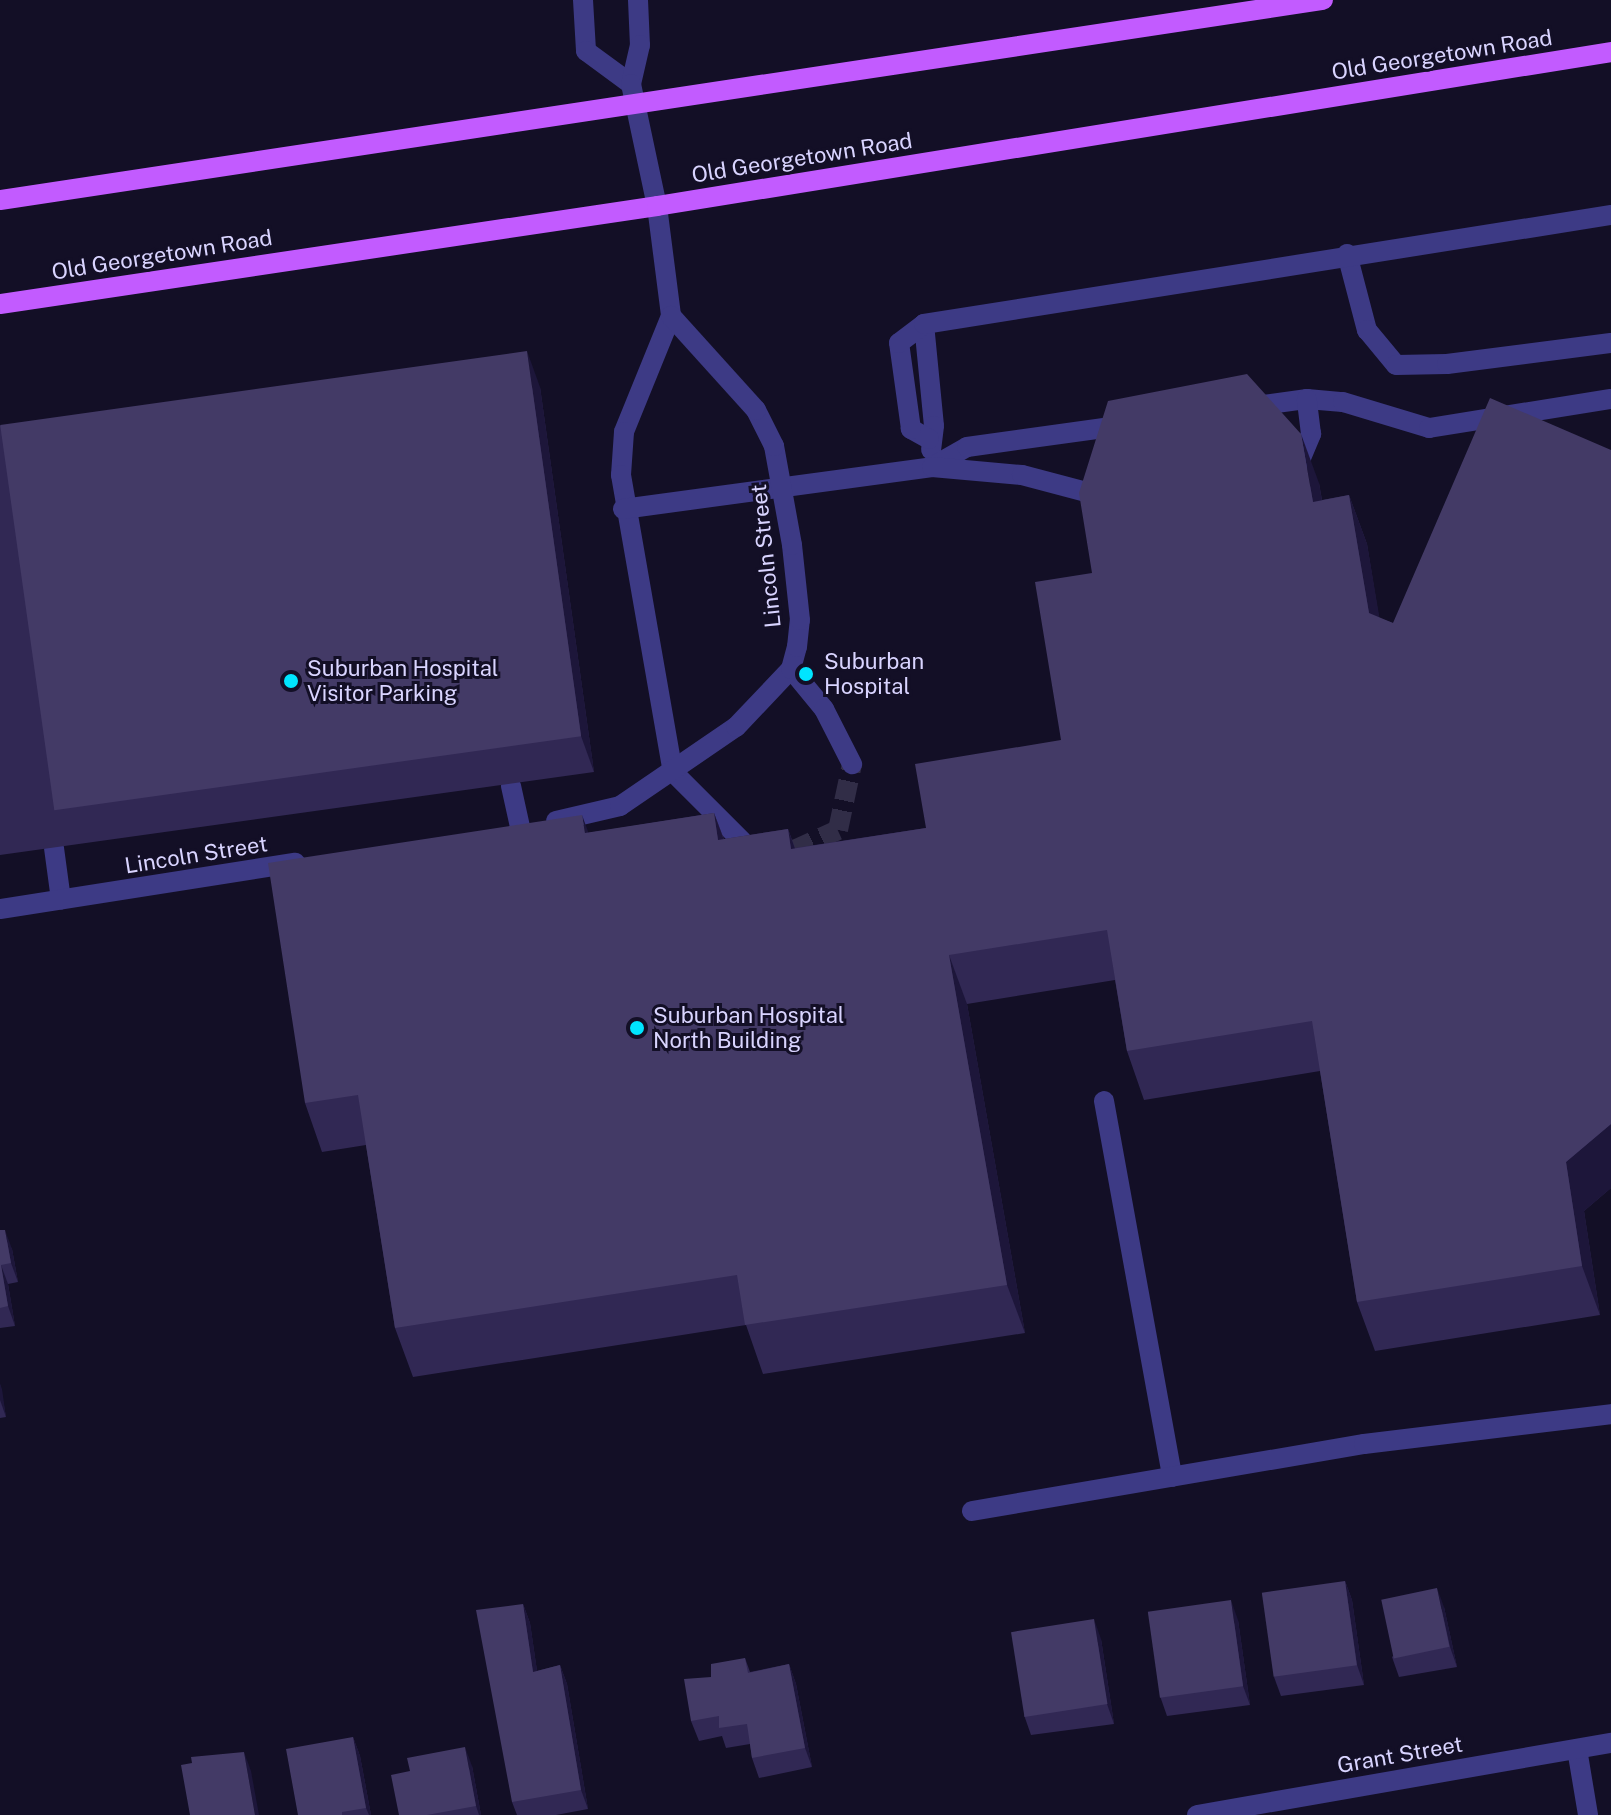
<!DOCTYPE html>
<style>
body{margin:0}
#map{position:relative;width:1611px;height:1815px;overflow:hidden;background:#130f26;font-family:"Public Sans",sans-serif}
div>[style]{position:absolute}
.minor-tunnel>*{height:20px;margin-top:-10px;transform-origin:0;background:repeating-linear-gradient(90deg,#312d47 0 20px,transparent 0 30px)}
.minor>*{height:20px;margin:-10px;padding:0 10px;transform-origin:10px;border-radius:10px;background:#3d3a85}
.major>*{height:20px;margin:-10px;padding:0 10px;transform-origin:10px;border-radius:10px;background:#c25bff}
.wall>*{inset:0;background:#312854}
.shaded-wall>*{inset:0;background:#1d163a}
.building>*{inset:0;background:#433a66;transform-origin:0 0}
.dots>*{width:22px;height:22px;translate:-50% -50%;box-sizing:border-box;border:4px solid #130f26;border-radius:50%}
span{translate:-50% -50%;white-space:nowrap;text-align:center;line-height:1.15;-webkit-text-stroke:6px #130f26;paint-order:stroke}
.street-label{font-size:22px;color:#d9d4ff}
.poi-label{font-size:22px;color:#d9d4ff}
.left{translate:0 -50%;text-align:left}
</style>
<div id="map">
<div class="minor-tunnel">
<i style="left:774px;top:847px;width:20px;rotate:9deg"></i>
<i style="left:794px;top:850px;width:48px;rotate:-24.4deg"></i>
<i style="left:838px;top:830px;width:67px;rotate:-78deg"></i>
</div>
<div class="minor">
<i style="left:583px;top:0;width:51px;rotate:86.6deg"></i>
<i style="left:586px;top:51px;width:56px;rotate:36.3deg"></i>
<i style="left:638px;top:0;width:45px;rotate:87.5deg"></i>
<i style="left:640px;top:45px;width:40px;rotate:103deg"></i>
<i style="left:631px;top:84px;width:125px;rotate:78deg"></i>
<i style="left:657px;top:206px;width:111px;rotate:82.7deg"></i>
<i style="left:671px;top:316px;width:125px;rotate:112.1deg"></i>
<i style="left:624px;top:432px;width:43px;rotate:94deg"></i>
<i style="left:621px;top:475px;width:302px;rotate:80.1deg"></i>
<i style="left:1347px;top:254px;width:79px;rotate:75.3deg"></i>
<i style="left:1367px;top:330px;width:45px;rotate:50.4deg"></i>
<i style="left:1396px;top:365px;width:51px;rotate:-1.1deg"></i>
<i style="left:1447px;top:364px;width:165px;rotate:-7.3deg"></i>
<i style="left:924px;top:324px;width:102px;rotate:84.4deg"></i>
<i style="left:934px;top:426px;width:24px;rotate:97deg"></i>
<i style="left:1248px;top:407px;width:60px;rotate:-7.7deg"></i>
<i style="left:1307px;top:399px;width:36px;rotate:5deg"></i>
<i style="left:1343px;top:402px;width:90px;rotate:16.8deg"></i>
<i style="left:1429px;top:428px;width:184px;rotate:-9.1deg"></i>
<i style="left:929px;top:439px;width:21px;rotate:-151deg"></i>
<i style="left:911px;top:429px;width:87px;rotate:-97.9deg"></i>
<i style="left:899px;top:343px;width:31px;rotate:-37deg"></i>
<i style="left:924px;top:324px;width:696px;rotate:-9.02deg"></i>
<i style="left:1298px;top:465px;width:34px;rotate:-67deg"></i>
<i style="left:1311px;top:434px;width:35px;rotate:-97deg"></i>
<i style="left:932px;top:467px;width:40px;rotate:-29.7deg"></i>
<i style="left:967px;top:447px;width:160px;rotate:-7.9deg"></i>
<i style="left:623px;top:509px;width:312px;rotate:-7.7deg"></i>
<i style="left:932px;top:467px;width:90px;rotate:5.1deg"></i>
<i style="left:1022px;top:475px;width:86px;rotate:14.8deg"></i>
<i style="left:791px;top:669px;width:52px;rotate:50.5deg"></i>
<i style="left:824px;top:709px;width:62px;rotate:63deg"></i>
<i style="left:673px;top:772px;width:98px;rotate:45deg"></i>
<i style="left:511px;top:786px;width:42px;rotate:77.6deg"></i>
<i style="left:556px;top:821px;width:66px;rotate:-13.2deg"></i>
<i style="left:620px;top:806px;width:140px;rotate:-34.3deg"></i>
<i style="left:736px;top:727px;width:80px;rotate:-46.5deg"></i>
<i style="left:791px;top:669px;width:23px;rotate:-75deg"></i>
<i style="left:797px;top:647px;width:27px;rotate:-84deg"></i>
<i style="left:800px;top:620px;width:75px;rotate:-96.1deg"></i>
<i style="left:792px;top:545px;width:101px;rotate:-100.3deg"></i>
<i style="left:774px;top:446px;width:40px;rotate:-116.6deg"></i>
<i style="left:756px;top:410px;width:127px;rotate:-132.1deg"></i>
<i style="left:54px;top:848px;width:52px;rotate:82.3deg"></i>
<i style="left:0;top:909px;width:299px;rotate:-8.9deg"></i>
<i style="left:1104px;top:1101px;width:382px;rotate:79.7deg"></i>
<i style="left:972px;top:1511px;width:398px;rotate:-9.7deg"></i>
<i style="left:1364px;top:1444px;width:249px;rotate:-6.9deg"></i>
<i style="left:1577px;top:1749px;width:67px;rotate:80.5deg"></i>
<i style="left:1197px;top:1815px;width:420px;rotate:-9.9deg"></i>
</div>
<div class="major">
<i style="left:0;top:200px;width:1338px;rotate:-8.6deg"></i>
<i style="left:0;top:304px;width:664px;rotate:-8.48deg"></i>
<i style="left:657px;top:206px;width:966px;rotate:-9.17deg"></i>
</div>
<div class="wall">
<i style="clip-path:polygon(540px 387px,594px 772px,0 855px,0 426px)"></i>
<i style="clip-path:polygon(1611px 450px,1611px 1188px,1584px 1211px,1600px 1315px,1375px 1351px,1357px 1302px,1320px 1071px,1144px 1100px,1127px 1051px,1115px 980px,967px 1004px,1025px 1333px,763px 1374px,746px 1325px,413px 1377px,395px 1328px,366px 1145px,322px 1152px,305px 1103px,588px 833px,714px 813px,724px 839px,788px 829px,795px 848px,926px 828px,1061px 740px,1092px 573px,1319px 483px,1322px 500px,1349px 495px,1367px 544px,1379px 618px,1393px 623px)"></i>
<i style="clip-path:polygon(0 1230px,12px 1249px,18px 1282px,8px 1284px,15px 1326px,0 1328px)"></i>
<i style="clip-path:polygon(0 1384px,6px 1417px,0 1418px)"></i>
<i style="clip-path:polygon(1345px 1581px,1352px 1600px,1364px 1685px,1281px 1696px,1274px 1677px)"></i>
<i style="clip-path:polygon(523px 1604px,530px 1623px,537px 1671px,560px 1665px,567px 1684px,588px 1809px,556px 1815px,517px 1815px,512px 1802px)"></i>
<i style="clip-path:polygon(1444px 1607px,1457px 1667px,1399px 1677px,1392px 1657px)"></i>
<i style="clip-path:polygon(1238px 1620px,1250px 1705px,1167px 1716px,1160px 1696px)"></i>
<i style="clip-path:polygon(1101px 1639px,1114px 1724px,1031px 1735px,1024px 1715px)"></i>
<i style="clip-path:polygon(745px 1658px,750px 1672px,789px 1664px,796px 1684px,812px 1767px,759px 1778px,752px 1758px,750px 1744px,726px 1748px,722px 1736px,699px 1741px,691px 1721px,711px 1677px)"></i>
<i style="clip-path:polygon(353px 1737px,360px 1756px,371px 1815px,298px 1815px)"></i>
<i style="clip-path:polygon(472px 1766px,481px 1815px,399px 1815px)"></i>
</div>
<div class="shaded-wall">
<i style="clip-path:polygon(527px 351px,540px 387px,594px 772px,581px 736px)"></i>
<i style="clip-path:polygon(1301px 434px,1319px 483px,1330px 550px,1313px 502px)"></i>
<i style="clip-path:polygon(1349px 495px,1367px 544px,1387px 662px,1369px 613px)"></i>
<i style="clip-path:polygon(714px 813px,732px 862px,718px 840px)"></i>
<i style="clip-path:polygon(582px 815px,600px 864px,585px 833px)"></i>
<i style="clip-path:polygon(788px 829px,805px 877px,791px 849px)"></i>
<i style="clip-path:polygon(949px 955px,967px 1004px,1025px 1333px,1007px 1285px)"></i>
<i style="clip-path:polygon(1611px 1124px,1611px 1188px,1584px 1211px,1600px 1315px,1582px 1266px,1566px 1162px)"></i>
<i style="clip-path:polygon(5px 1230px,12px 1249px,18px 1282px,11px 1263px)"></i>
<i style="clip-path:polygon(1px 1265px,8px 1284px,15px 1326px,8px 1306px)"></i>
<i style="clip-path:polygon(0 1384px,2px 1389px,6px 1417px,0 1400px)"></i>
<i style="clip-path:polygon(1345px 1581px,1352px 1600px,1364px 1685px,1357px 1665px)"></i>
<i style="clip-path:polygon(1437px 1588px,1444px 1607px,1457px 1667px,1450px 1647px)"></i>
<i style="clip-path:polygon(1231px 1600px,1238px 1620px,1250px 1705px,1243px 1686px)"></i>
<i style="clip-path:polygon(523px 1604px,530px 1623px,540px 1691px,533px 1672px)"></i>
<i style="clip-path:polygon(1094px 1619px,1101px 1639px,1114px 1724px,1107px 1704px)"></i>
<i style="clip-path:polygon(789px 1664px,796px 1684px,812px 1767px,805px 1748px)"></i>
<i style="clip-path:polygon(560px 1665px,567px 1684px,588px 1809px,581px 1790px)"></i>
<i style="clip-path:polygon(353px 1737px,360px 1756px,371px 1815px,369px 1815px,366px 1808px)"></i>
<i style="clip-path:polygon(465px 1747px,472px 1766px,481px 1815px,479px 1815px,476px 1806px)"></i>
<i style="clip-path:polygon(244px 1752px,251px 1771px,259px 1815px,255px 1815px)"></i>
</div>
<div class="building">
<i style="left:527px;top:351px;width:389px;height:532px;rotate:82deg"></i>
<i style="clip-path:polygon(1247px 374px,1301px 434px,1313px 502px,1349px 495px,1369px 613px,1393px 623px,1490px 398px,1611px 450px,1611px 1124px,1566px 1162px,1582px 1266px,1357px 1302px,1312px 1021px,1127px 1051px,1107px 930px,949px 955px,1007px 1285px,745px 1325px,737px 1275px,395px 1328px,358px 1095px,305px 1103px,268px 863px,582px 815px,585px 833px,714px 813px,718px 840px,788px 829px,791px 849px,926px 828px,915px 764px,1061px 740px,1035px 582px,1092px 573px,1079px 493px,1108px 401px)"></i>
<i style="clip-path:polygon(0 1230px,5px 1230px,11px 1263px,1px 1265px,8px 1306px,0 1308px)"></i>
<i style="left:1345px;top:1581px;width:85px;height:84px;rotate:82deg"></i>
<i style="left:1437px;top:1588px;width:60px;height:57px;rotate:78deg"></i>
<i style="left:1231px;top:1600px;width:87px;height:84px;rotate:82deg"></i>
<i style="clip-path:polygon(523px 1604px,533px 1672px,560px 1665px,581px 1790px,512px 1802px,476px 1610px)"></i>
<i style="left:1094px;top:1619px;width:86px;height:84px;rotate:81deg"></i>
<i style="clip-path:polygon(745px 1658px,748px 1673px,789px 1664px,805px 1748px,752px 1758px,747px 1724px,719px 1728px,719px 1716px,691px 1721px,684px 1679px,711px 1677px,711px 1664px)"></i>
<i style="clip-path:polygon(353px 1737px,366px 1808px,342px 1812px,342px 1815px,298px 1815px,286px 1749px)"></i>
<i style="clip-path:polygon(465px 1747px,476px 1806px,427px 1815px,399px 1815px,391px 1775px,410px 1771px,407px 1758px)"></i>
<i style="clip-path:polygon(244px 1752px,255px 1815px,190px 1815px,181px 1765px,192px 1763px,191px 1757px)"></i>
</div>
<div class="dots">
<i style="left:806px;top:674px;background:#00e5ff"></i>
<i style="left:291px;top:681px;background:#00e5ff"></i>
<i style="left:637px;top:1028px;background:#00e5ff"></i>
</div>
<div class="street-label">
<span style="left:1442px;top:55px;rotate:-9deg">Old Georgetown Road</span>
<span style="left:802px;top:158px;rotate:-9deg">Old Georgetown Road</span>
<span style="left:162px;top:255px;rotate:-9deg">Old Georgetown Road</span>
<span style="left:766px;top:556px;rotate:-96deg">Lincoln Street</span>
<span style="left:196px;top:855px;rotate:-9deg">Lincoln Street</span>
<span style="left:1400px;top:1755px;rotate:-10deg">Grant Street</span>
</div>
<div class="poi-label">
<span class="left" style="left:824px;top:674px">Suburban<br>Hospital</span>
<span class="left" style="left:307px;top:681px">Suburban Hospital<br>Visitor Parking</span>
<span class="left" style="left:653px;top:1028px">Suburban Hospital<br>North Building</span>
</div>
</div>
